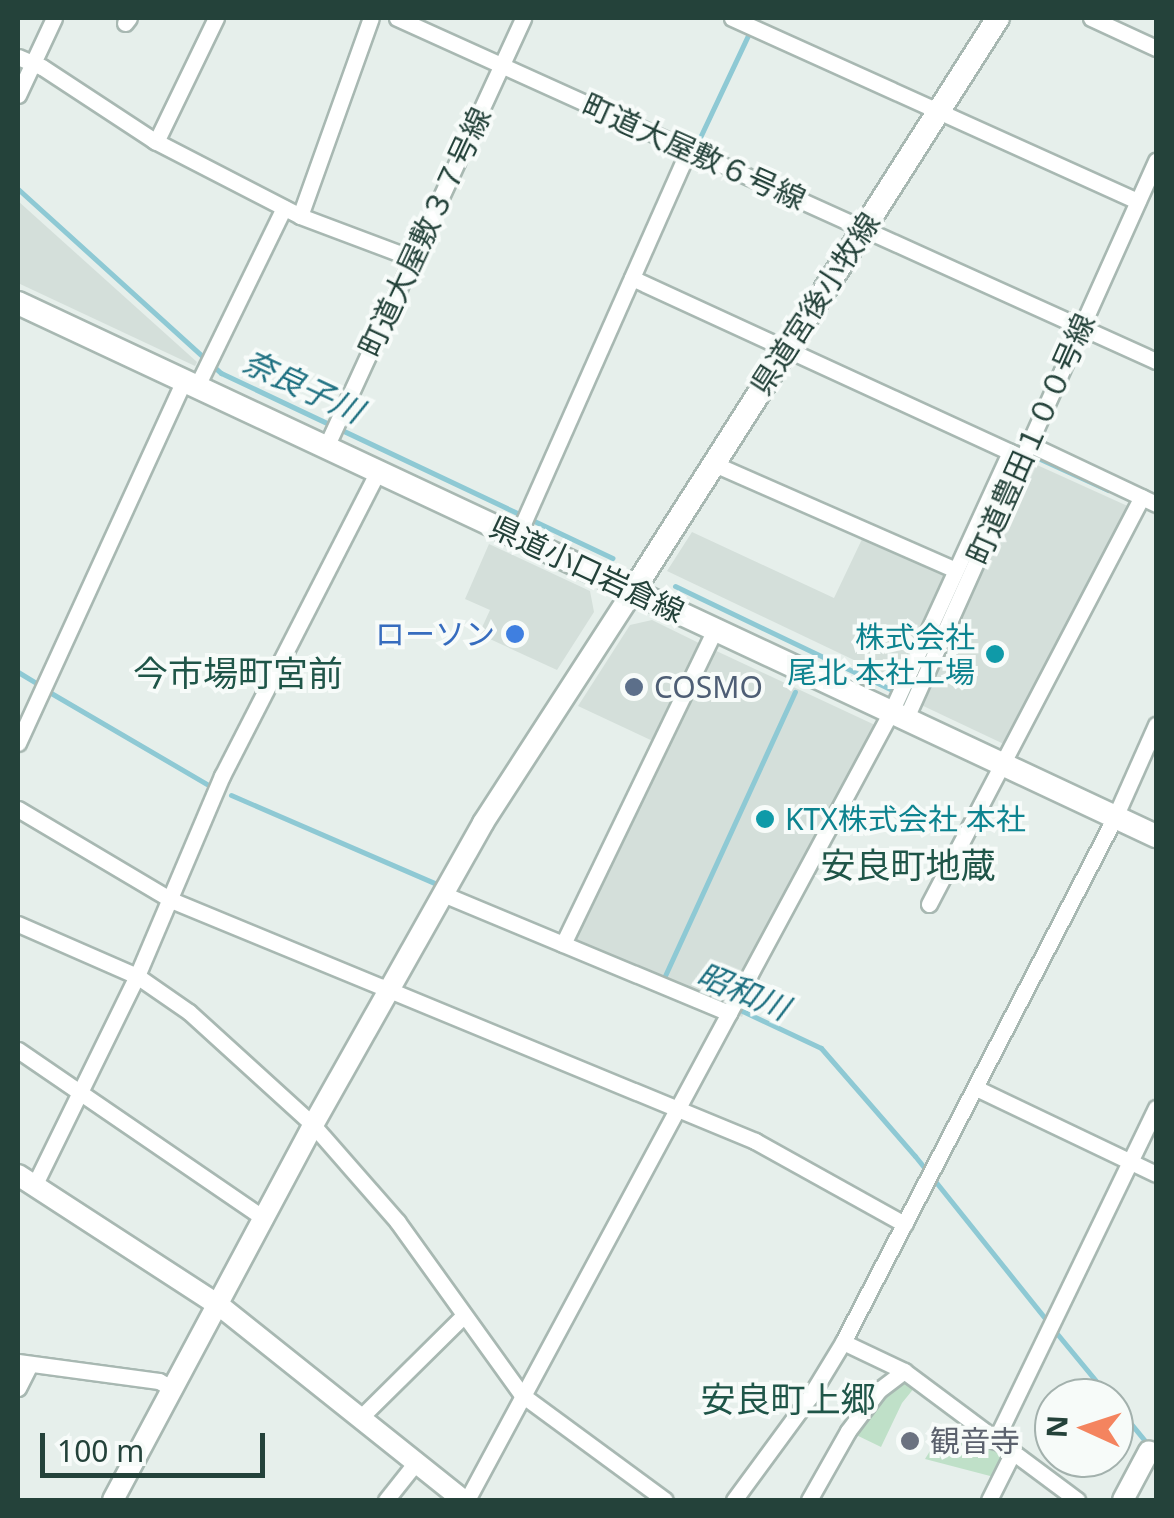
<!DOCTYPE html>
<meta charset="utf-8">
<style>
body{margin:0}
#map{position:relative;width:1174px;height:1518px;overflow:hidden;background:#e6efeb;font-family:"Noto Sans","Noto Sans JP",sans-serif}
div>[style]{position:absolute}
.built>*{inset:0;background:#d4dfda;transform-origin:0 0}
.green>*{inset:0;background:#bfe0c8}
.stream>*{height:5px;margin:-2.5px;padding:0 2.5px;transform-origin:2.5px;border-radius:2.5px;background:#8ec9d4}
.roads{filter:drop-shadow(2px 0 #a8b8b2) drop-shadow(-2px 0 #a8b8b2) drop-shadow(0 2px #a8b8b2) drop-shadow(0 -2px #a8b8b2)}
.minor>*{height:15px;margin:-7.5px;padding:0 7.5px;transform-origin:7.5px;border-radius:7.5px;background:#fff}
.tertiary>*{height:20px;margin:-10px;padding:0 10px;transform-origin:10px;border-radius:10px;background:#fff}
.secondary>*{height:22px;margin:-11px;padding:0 11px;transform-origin:11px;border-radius:11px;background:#fff}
.dots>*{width:28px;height:28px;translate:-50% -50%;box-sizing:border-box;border:5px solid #f7fbf9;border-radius:50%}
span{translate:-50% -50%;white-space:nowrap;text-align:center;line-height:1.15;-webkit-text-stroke:8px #f7fbf9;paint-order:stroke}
.street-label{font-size:30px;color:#24423a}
.shop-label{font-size:30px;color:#366cbe}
.right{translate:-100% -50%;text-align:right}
.culture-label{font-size:30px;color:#0d838f}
.left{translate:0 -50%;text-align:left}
.service-label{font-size:30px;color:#4e5e75}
.worship-label{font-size:30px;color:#5b616d}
.water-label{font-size:32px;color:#1c6f80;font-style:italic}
.quarter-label{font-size:35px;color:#1f5548}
.frame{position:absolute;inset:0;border:20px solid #24423a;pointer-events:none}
.north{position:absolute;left:1034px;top:1378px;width:100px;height:100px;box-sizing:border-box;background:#f7fbf9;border:2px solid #a3b1ad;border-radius:50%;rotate:273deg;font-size:28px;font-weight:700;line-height:40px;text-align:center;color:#24423a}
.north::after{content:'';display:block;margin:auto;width:35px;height:45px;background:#f4845f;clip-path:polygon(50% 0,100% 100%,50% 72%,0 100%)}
.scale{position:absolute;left:40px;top:1433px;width:225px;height:45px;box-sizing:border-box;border:5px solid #24423a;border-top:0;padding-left:12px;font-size:30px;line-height:35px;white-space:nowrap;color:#24423a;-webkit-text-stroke:8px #f7fbf9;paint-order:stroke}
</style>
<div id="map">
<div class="built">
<i style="clip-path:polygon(18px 201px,197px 362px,195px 366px,18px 283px)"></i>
<i style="clip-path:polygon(1026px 460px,1132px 508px,1008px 746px,917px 703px)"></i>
<i style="clip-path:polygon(692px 532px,834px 598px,864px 535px,947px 571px,898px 681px,667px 571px)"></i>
<i style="clip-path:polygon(489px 544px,590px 591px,594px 612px,557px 670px,479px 634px,490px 610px,465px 599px)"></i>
<i style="clip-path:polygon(652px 620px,703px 645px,657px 743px,578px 706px,630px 625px)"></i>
<i style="left:710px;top:648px;width:185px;height:321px;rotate:25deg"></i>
</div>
<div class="green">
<i style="clip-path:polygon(904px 1371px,919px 1382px,902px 1403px,881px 1447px,848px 1431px)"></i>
<i style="clip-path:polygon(964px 1425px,1002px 1451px,1004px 1457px,994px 1477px,925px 1459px,938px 1438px,950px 1440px)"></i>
</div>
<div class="stream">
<i style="left:695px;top:148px;width:127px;rotate:-64.8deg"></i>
<i style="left:18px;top:189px;width:274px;rotate:42.2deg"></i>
<i style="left:221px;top:373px;width:433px;rotate:25.3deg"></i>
<i style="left:1027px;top:453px;width:89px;rotate:24.6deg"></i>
<i style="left:675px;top:586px;width:257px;rotate:25.6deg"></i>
<i style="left:907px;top:697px;width:42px;rotate:-65.9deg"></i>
<i style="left:18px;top:672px;width:21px;rotate:31deg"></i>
<i style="left:51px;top:693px;width:186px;rotate:30.3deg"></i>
<i style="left:231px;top:795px;width:227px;rotate:23.4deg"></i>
<i style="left:663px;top:980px;width:317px;rotate:-65.4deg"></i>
<i style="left:736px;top:1008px;width:94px;rotate:25.2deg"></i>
<i style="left:821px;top:1048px;width:143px;rotate:49deg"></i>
<i style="left:915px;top:1156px;width:211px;rotate:51.3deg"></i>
<i style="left:1054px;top:1330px;width:88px;rotate:50.5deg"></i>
<i style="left:1114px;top:1403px;width:57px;rotate:50.7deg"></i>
</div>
<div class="roads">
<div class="minor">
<i style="left:397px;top:18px;width:833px;rotate:24.32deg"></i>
<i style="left:732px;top:18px;width:445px;rotate:24.3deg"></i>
<i style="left:1091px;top:18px;width:72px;rotate:24.8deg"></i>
<i style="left:125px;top:23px;width:6px;rotate:-51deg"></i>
<i style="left:18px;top:57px;width:26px;rotate:23deg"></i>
<i style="left:42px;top:67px;width:133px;rotate:33.3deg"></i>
<i style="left:153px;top:140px;width:165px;rotate:27.3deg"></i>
<i style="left:300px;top:216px;width:120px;rotate:20.6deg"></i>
<i style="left:18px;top:95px;width:85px;rotate:-64.9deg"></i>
<i style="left:156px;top:142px;width:138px;rotate:-64.2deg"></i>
<i style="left:300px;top:216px;width:210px;rotate:-70.3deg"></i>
<i style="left:632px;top:278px;width:422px;rotate:24.7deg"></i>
<i style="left:197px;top:386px;width:198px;rotate:-64deg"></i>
<i style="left:1027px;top:443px;width:143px;rotate:25.3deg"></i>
<i style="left:326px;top:447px;width:472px;rotate:-65.3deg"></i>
<i style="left:714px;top:464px;width:263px;rotate:23.7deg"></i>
<i style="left:517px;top:537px;width:421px;rotate:-66.1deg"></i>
<i style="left:906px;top:718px;width:611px;rotate:-65.83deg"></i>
<i style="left:18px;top:743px;width:399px;rotate:-65.4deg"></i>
<i style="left:18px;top:809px;width:178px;rotate:30.7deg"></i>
<i style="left:171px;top:900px;width:632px;rotate:22.42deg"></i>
<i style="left:755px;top:1141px;width:171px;rotate:29.1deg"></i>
<i style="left:443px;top:894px;width:310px;rotate:22.6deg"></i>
<i style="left:929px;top:904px;width:459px;rotate:-62.4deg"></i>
<i style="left:18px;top:924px;width:130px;rotate:23.6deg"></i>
<i style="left:137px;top:976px;width:63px;rotate:34.7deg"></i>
<i style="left:189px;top:1012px;width:168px;rotate:42.3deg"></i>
<i style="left:313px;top:1125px;width:128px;rotate:48.8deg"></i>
<i style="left:397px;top:1221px;width:214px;rotate:54.3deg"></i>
<i style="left:522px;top:1395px;width:177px;rotate:36.3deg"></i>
<i style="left:563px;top:944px;width:349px;rotate:-64.2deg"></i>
<i style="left:18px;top:1050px;width:299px;rotate:34.4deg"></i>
<i style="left:976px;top:1088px;width:199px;rotate:25.5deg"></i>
<i style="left:35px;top:1184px;width:232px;rotate:-63.9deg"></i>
<i style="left:137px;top:976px;width:217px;rotate:-67deg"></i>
<i style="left:222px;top:776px;width:343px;rotate:-62.9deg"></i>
<i style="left:843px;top:1342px;width:68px;rotate:25.4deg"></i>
<i style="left:904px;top:1371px;width:216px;rotate:36.7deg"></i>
<i style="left:18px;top:1362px;width:142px;rotate:7.7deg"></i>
<i style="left:159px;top:1381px;width:17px;rotate:31deg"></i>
<i style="left:18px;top:1388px;width:27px;rotate:-63deg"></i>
<i style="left:360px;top:1418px;width:146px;rotate:-44.7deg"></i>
<i style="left:995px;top:1441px;width:370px;rotate:-64.2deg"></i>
<i style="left:386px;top:1500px;width:50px;rotate:-51.5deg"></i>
<i style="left:467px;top:1500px;width:895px;rotate:-61.72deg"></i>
<i style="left:891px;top:712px;width:286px;rotate:-65.4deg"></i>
<i style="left:734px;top:1500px;width:127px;rotate:-53.7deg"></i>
<i style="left:809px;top:1398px;width:66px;rotate:-58.7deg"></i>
<i style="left:843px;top:1342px;width:591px;rotate:-62.61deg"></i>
<i style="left:1115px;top:817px;width:101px;rotate:-66deg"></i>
<i style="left:809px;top:1500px;width:79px;rotate:-60.5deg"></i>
<i style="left:848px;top:1431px;width:51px;rotate:-52.9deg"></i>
<i style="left:879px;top:1390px;width:31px;rotate:-37deg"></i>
<i style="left:989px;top:1500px;width:51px;rotate:-63.4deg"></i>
</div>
<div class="tertiary">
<i style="left:18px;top:1175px;width:241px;rotate:33deg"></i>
<i style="left:220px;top:1306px;width:311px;rotate:38.6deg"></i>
<i style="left:113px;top:1500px;width:425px;rotate:-61.9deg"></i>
<i style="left:313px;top:1125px;width:347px;rotate:-60.6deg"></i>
<i style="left:483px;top:823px;width:276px;rotate:-57.1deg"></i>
<i style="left:1123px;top:1500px;width:55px;rotate:-62deg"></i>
</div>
<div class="secondary">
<i style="left:18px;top:303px;width:1257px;rotate:25.1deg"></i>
<i style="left:633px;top:591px;width:679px;rotate:-57.5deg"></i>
</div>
</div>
<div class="dots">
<i style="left:515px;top:634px;background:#3f7fe0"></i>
<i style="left:995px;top:654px;background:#0f9aa8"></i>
<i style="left:634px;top:687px;background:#5c6f8a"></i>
<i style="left:765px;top:819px;background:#0f9aa8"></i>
<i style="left:910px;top:1441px;background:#6b7280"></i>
</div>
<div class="street-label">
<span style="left:694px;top:152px;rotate:24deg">町道大屋敷６号線</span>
<span style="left:425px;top:232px;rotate:-65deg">町道大屋敷３７号線</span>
<span style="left:815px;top:304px;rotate:-57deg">県道宮後小牧線</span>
<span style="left:1031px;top:439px;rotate:-66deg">町道豊田１００号線</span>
<span style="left:587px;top:569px;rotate:25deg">県道小口岩倉線</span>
</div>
<div class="shop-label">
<span class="right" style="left:495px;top:634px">ローソン</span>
</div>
<div class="culture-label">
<span class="right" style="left:975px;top:654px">株式会社<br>尾北 本社工場</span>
<span class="left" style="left:785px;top:819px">KTX株式会社 本社</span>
</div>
<div class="service-label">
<span class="left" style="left:654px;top:687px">COSMO</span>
</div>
<div class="worship-label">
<span class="left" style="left:930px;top:1441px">観音寺</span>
</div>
<div class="water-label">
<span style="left:303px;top:386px;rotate:25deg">奈良子川</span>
<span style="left:743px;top:991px;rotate:23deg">昭和川</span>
</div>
<div class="quarter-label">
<span style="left:238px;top:673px">今市場町宮前</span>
<span style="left:908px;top:865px">安良町地蔵</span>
<span style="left:788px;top:1399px">安良町上郷</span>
</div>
<div class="frame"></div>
<div class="north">N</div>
<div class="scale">100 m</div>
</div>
